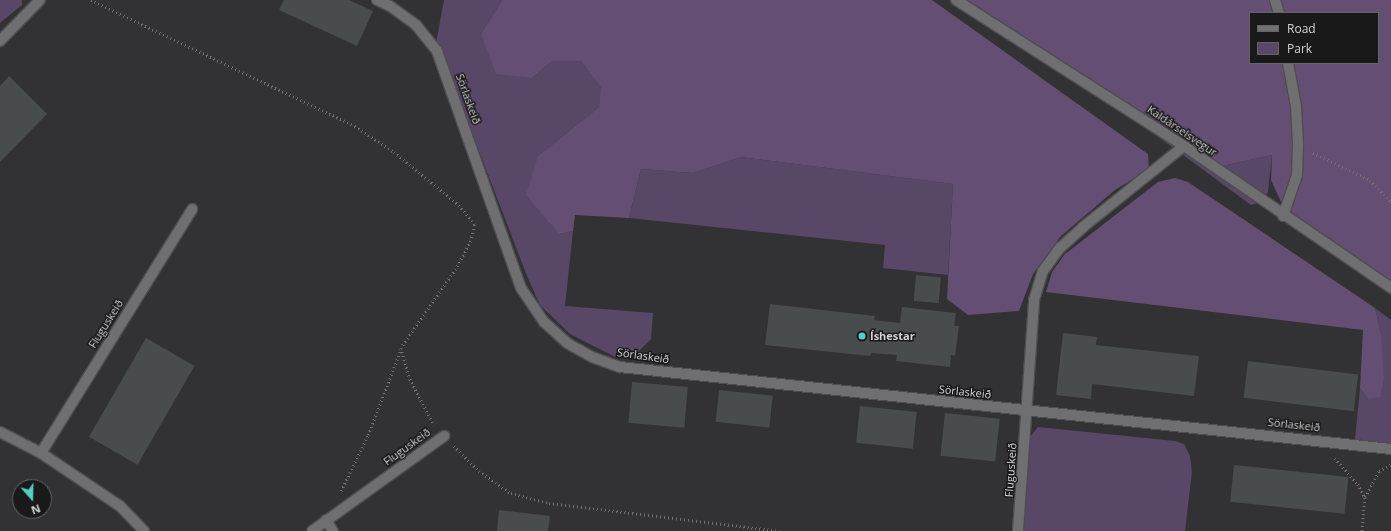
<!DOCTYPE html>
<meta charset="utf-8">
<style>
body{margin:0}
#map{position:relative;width:1391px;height:531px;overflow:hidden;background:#323133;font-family:"Open Sans",sans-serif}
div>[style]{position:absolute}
.green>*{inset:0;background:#594767}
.forest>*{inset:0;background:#644e74}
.building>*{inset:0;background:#494c4c;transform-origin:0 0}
.path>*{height:2.5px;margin-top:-1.25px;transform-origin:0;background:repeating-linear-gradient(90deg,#717072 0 1px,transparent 0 4px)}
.roads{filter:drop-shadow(1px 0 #4e4d4f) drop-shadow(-1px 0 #4e4d4f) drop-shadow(0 1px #4e4d4f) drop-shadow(0 -1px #4e4d4f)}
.minor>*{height:10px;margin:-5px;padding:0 5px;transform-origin:5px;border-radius:5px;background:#6f6e70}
.dots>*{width:11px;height:11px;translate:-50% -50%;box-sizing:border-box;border:2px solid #19191a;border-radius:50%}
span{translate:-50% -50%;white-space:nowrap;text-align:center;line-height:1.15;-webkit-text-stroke:3px #19191a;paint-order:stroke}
.street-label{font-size:11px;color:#d4d4d5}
.poi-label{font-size:11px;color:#d4d4d5;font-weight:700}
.left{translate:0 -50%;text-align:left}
.legend{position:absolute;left:1249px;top:12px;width:130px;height:52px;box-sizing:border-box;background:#19191a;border:1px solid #646465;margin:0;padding:5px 7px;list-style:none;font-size:12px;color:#d4d4d5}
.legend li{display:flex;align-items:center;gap:8px;height:20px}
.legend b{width:20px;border:1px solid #646465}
.north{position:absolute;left:12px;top:479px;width:40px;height:40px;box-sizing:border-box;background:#19191a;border:1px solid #646465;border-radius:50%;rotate:160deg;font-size:11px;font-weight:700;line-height:16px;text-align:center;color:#d4d4d5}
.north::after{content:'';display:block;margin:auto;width:14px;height:18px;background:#56cec3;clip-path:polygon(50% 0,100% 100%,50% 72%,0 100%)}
</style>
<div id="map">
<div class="green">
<i style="clip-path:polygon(0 0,22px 0,22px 5px,0 23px)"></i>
<i style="clip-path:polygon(444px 0,502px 0,481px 34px,532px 78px,552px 61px,581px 61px,602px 87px,599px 107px,538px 156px,559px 234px,573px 231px,565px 306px,653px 313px,651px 339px,636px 354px,615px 357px,570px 334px,540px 305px,527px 276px,469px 125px,434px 54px)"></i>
<i style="clip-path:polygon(1171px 146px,1222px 166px,1272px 155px,1268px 192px,1262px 202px,1251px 205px)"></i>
<i style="clip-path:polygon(741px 157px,953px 184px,948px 275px,883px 268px,885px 245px,629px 218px,641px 169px,693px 173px)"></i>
<i style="clip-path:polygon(1375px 308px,1391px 320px,1391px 444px,1355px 439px,1360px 388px,1368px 399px,1381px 334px)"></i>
<i style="clip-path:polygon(1038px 427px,1175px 441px,1184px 444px,1190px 456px,1192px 472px,1185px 531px,1021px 531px,1030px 437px)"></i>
</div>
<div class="forest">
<i style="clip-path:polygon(502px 0,932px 0,1148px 154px,1149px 169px,1115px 190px,1061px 236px,1033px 274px,1019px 311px,968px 315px,947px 299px,953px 184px,741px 157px,693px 173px,641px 169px,629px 218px,575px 215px,573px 231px,559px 234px,526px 195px,538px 156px,599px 107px,601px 87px,581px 61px,552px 61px,532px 78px,496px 74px,481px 34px)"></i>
<i style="clip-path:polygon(evenodd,964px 0,1391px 0,1391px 295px,1292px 226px,1271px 180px,1272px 155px,1222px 166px,1171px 146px,964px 0,1250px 13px,1378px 13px,1378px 63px,1250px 63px,1250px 13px)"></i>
<i style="clip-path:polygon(1175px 178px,1188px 182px,1375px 308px,1381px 334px,1384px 379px,1380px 397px,1368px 399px,1360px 388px,1363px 330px,1046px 292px,1052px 272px,1065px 254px,1158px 182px)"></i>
</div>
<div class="building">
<i style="clip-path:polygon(284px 0,349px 0,373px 11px,357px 46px,279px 10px)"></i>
<i style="clip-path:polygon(9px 76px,47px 114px,0 162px,0 86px)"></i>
<i style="left:916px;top:275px;width:25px;height:26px;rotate:5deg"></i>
<i style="clip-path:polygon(770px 304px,875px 316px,874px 320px,900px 323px,902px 307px,956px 313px,954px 326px,959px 326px,955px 356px,951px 355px,950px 367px,896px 361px,897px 355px,871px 353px,870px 356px,765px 345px)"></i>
<i style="clip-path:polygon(1063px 333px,1097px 337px,1096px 345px,1199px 356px,1194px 396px,1092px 384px,1091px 399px,1056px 395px)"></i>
<i style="left:146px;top:338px;width:56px;height:114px;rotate:30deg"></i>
<i style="left:1248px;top:361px;width:111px;height:37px;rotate:7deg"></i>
<i style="left:632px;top:382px;width:56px;height:41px;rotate:5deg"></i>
<i style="left:719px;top:390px;width:54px;height:32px;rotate:6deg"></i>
<i style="left:860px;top:406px;width:57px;height:37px;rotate:6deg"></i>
<i style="left:945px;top:413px;width:55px;height:43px;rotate:6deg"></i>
<i style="left:1234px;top:465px;width:115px;height:37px;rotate:6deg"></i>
<i style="clip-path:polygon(499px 510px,550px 516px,548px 531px,497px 531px)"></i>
</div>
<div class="path">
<i style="left:91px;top:0;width:293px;rotate:25.5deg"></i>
<i style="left:355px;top:126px;width:47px;rotate:33.7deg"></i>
<i style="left:394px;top:152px;width:84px;rotate:39.2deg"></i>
<i style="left:459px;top:205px;width:26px;rotate:51deg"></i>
<i style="left:475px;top:225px;width:16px;rotate:104deg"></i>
<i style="left:471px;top:241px;width:32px;rotate:118deg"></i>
<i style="left:456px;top:269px;width:96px;rotate:124.8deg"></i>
<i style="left:401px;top:348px;width:32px;rotate:74deg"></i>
<i style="left:410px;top:379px;width:52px;rotate:62.4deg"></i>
<i style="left:1313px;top:153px;width:63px;rotate:25.3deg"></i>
<i style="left:1370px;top:180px;width:30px;rotate:46deg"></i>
<i style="left:454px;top:446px;width:35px;rotate:45deg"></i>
<i style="left:479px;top:471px;width:39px;rotate:35deg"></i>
<i style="left:511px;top:493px;width:39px;rotate:15deg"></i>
<i style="left:549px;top:503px;width:232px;rotate:6.9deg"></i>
<i style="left:1335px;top:458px;width:35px;rotate:49deg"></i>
<i style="left:1358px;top:484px;width:16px;rotate:63deg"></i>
<i style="left:1365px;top:498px;width:33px;rotate:95deg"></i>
<i style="left:341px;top:491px;width:62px;rotate:-64.3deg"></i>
<i style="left:368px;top:435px;width:92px;rotate:-69deg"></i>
<i style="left:1365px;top:497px;width:30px;rotate:-62deg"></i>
<i style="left:1379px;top:471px;width:13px;rotate:-29deg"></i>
</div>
<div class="roads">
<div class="minor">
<i style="left:377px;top:0;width:14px;rotate:25deg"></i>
<i style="left:390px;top:6px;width:32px;rotate:36deg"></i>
<i style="left:416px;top:25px;width:33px;rotate:51deg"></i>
<i style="left:437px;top:51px;width:251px;rotate:70.5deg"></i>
<i style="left:521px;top:288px;width:41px;rotate:55.9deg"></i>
<i style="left:544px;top:322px;width:31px;rotate:42deg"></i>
<i style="left:567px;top:343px;width:29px;rotate:29deg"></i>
<i style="left:592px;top:357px;width:30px;rotate:20deg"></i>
<i style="left:620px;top:367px;width:775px;rotate:6.07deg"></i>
<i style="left:956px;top:0;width:271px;rotate:32.6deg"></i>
<i style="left:1184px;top:146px;width:251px;rotate:34.4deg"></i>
<i style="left:1275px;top:0;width:14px;rotate:73deg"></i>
<i style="left:0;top:41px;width:57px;rotate:-45.7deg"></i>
<i style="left:1283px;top:216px;width:43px;rotate:-71.1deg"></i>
<i style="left:1297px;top:175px;width:31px;rotate:-88deg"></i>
<i style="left:1298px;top:144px;width:38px;rotate:-93deg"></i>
<i style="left:1296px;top:106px;width:44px;rotate:-100.5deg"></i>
<i style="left:0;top:432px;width:46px;rotate:27.1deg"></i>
<i style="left:41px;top:453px;width:95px;rotate:33.9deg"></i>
<i style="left:120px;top:506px;width:35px;rotate:46deg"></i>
<i style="left:41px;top:453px;width:287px;rotate:-58.2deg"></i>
<i style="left:326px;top:520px;width:13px;rotate:58deg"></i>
<i style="left:312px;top:531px;width:163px;rotate:-35.7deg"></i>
<i style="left:1018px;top:531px;width:232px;rotate:-86deg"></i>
<i style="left:1034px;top:300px;width:30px;rotate:-73deg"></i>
<i style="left:1043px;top:271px;width:29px;rotate:-54deg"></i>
<i style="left:1060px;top:248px;width:31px;rotate:-42deg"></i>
<i style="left:1083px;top:227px;width:129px;rotate:-38.7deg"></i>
</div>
</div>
<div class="dots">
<i style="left:862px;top:336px;background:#56cec3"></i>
</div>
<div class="street-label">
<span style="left:468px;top:99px;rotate:70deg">Sörlaskeið</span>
<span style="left:1182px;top:131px;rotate:34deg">Kaldárselsvegur</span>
<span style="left:106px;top:324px;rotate:-58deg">Fluguskeið</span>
<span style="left:643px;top:356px;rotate:8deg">Sörlaskeið</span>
<span style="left:965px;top:392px;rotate:6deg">Sörlaskeið</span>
<span style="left:1294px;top:425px;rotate:6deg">Sörlaskeið</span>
<span style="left:407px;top:447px;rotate:-36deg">Fluguskeið</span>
<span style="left:1011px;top:470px;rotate:-86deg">Fluguskeið</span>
</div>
<div class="poi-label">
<span class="left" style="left:870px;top:336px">Íshestar</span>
</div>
<ul class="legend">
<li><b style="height:5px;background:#6f6e70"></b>Road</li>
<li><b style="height:11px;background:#594767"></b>Park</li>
</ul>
<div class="north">N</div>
</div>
